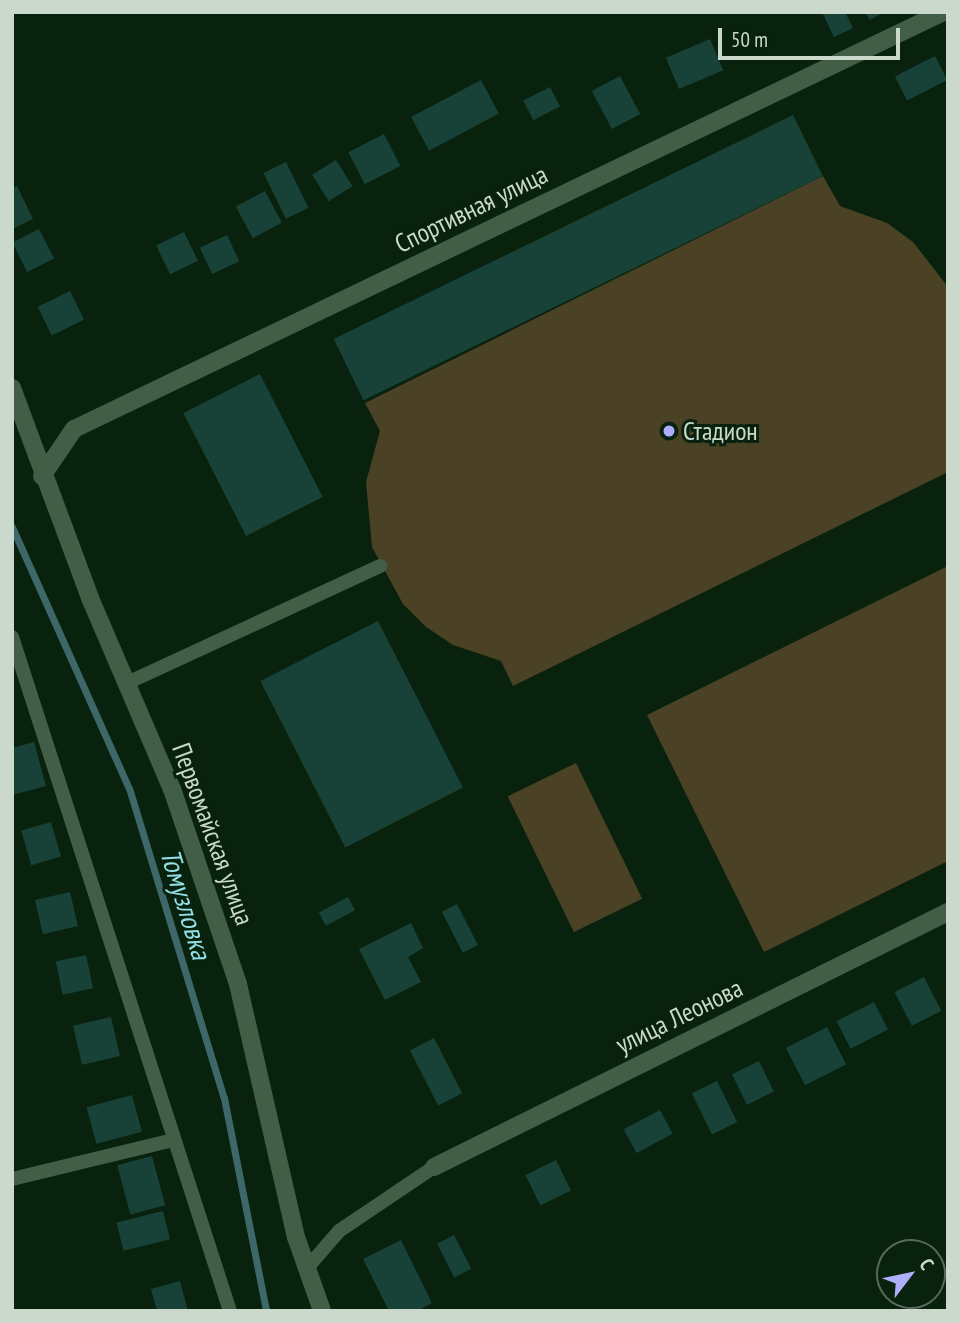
<!DOCTYPE html>
<meta charset="utf-8">
<style>
body{margin:0}
#map{position:relative;width:960px;height:1323px;overflow:hidden;background:#09220e;font-family:"PT Sans Narrow",sans-serif}
div>[style]{position:absolute}
.green>*{inset:0;background:#4b4225;transform-origin:0 0}
.stream>*{height:7px;margin:-3.5px;padding:0 3.5px;transform-origin:3.5px;border-radius:3.5px;background:#3e676a}
.building>*{inset:0;background:#184238;transform-origin:0 0}
.service>*{height:14px;margin:-7px;padding:0 7px;transform-origin:7px;border-radius:7px;background:#435e46}
.minor>*{height:18px;margin:-9px;padding:0 9px;transform-origin:9px;border-radius:9px;background:#435e46}
.dots>*{width:19px;height:19px;translate:-50% -50%;box-sizing:border-box;border:4px solid #09220e;border-radius:50%}
span{translate:-50% -50%;white-space:nowrap;text-align:center;line-height:1.15;-webkit-text-stroke:6px #09220e;paint-order:stroke}
.street-label{font-size:26px;color:#cad9cb}
.poi-label{font-size:26px;color:#cad9cb}
.left{translate:0 -50%;text-align:left}
.water-label{font-size:28px;color:#92dfe5;font-style:italic}
.frame{position:absolute;inset:0;border:14px solid #cad9cb;pointer-events:none}
.north{position:absolute;left:876px;top:1239px;width:70px;height:70px;box-sizing:border-box;background:#09220e;border:2px solid #566b5a;border-radius:50%;rotate:58deg;font-size:19px;font-weight:700;line-height:28px;text-align:center;color:#cad9cb}
.north::after{content:'';display:block;margin:auto;width:24px;height:32px;background:#afaefa;clip-path:polygon(50% 0,100% 100%,50% 72%,0 100%)}
.scale{position:absolute;left:718px;top:28px;width:182px;height:32px;box-sizing:border-box;border:4px solid #cad9cb;border-top:0;padding-left:9px;font-size:21px;line-height:24px;white-space:nowrap;color:#cad9cb;-webkit-text-stroke:5px #09220e;paint-order:stroke}
</style>
<div id="map">
<div class="green">
<i style="clip-path:polygon(823px 176px,840px 206px,887px 223px,913px 242px,948px 287px,948px 472px,513px 686px,501px 661px,453px 645px,426px 627px,403px 604px,372px 547px,366px 482px,380px 431px,365px 403px)"></i>
<i style="clip-path:polygon(948px 566px,948px 861px,764px 952px,647px 715px)"></i>
<i style="left:576px;top:763px;width:151px;height:76px;rotate:64deg"></i>
</div>
<div class="stream">
<i style="left:12px;top:527px;width:286px;rotate:65.9deg"></i>
<i style="left:129px;top:788px;width:324px;rotate:73deg"></i>
<i style="left:224px;top:1098px;width:217px;rotate:78.8deg"></i>
</div>
<div class="building">
<i style="clip-path:polygon(822px 12px,845px 12px,853px 28px,834px 37px)"></i>
<i style="clip-path:polygon(865px 12px,884px 12px,870px 20px)"></i>
<i style="left:710px;top:39px;width:34px;height:48px;rotate:67deg"></i>
<i style="left:935px;top:56px;width:27px;height:45px;rotate:63deg"></i>
<i style="left:620px;top:76px;width:43px;height:32px;rotate:62deg"></i>
<i style="left:481px;top:80px;width:38px;height:79px;rotate:62deg"></i>
<i style="left:550px;top:87px;width:22px;height:30px;rotate:63deg"></i>
<i style="left:793px;top:115px;width:68px;height:511px;rotate:64deg"></i>
<i style="left:384px;top:134px;width:36px;height:40px;rotate:63deg"></i>
<i style="left:336px;top:160px;width:31px;height:28px;rotate:58deg"></i>
<i style="left:286px;top:162px;width:51px;height:25px;rotate:64deg"></i>
<i style="clip-path:polygon(17px 186px,33px 219px,12px 229px,12px 189px)"></i>
<i style="left:265px;top:191px;width:36px;height:33px;rotate:62deg"></i>
<i style="left:39px;top:229px;width:33px;height:30px;rotate:63deg"></i>
<i style="left:184px;top:232px;width:32px;height:31px;rotate:64deg"></i>
<i style="left:227px;top:235px;width:29px;height:30px;rotate:65deg"></i>
<i style="left:70px;top:291px;width:32px;height:36px;rotate:64deg"></i>
<i style="left:260px;top:374px;width:138px;height:86px;rotate:63deg"></i>
<i style="left:378px;top:621px;width:187px;height:132px;rotate:63deg"></i>
<i style="clip-path:polygon(34px 742px,46px 786px,12px 795px,12px 748px)"></i>
<i style="left:51px;top:822px;width:36px;height:31px;rotate:74deg"></i>
<i style="left:70px;top:892px;width:35px;height:36px;rotate:77deg"></i>
<i style="left:348px;top:897px;width:15px;height:33px;rotate:62deg"></i>
<i style="left:457px;top:904px;width:46px;height:17px;rotate:63deg"></i>
<i style="clip-path:polygon(411px 923px,423px 948px,408px 957px,421px 982px,385px 1000px,359px 949px)"></i>
<i style="left:86px;top:955px;width:34px;height:31px;rotate:78deg"></i>
<i style="left:924px;top:977px;width:38px;height:33px;rotate:63deg"></i>
<i style="left:874px;top:1002px;width:31px;height:42px;rotate:63deg"></i>
<i style="left:111px;top:1017px;width:40px;height:39px;rotate:77deg"></i>
<i style="left:827px;top:1027px;width:42px;height:46px;rotate:63deg"></i>
<i style="left:434px;top:1038px;width:62px;height:27px;rotate:63deg"></i>
<i style="left:759px;top:1061px;width:34px;height:30px;rotate:64deg"></i>
<i style="left:717px;top:1081px;width:46px;height:28px;rotate:64deg"></i>
<i style="left:132px;top:1095px;width:38px;height:47px;rotate:75deg"></i>
<i style="left:660px;top:1110px;width:27px;height:41px;rotate:62deg"></i>
<i style="left:152px;top:1156px;width:51px;height:36px;rotate:75deg"></i>
<i style="left:556px;top:1160px;width:34px;height:34px;rotate:64deg"></i>
<i style="left:163px;top:1211px;width:29px;height:48px;rotate:76deg"></i>
<i style="left:454px;top:1235px;width:38px;height:19px;rotate:63deg"></i>
<i style="clip-path:polygon(401px 1240px,432px 1303px,417px 1311px,389px 1311px,363px 1259px)"></i>
<i style="clip-path:polygon(180px 1281px,188px 1311px,157px 1311px,151px 1289px)"></i>
</div>
<div class="service">
<i style="left:12px;top:637px;width:708px;rotate:72.08deg"></i>
<i style="left:127px;top:683px;width:279px;rotate:-24.8deg"></i>
<i style="left:12px;top:1179px;width:166px;rotate:-13.6deg"></i>
<i style="left:307px;top:1268px;width:49px;rotate:-49.1deg"></i>
<i style="left:339px;top:1231px;width:115px;rotate:-34deg"></i>
</div>
<div class="minor">
<i style="left:12px;top:388px;width:224px;rotate:69.6deg"></i>
<i style="left:90px;top:598px;width:208px;rotate:66.8deg"></i>
<i style="left:172px;top:789px;width:206px;rotate:71.3deg"></i>
<i style="left:238px;top:984px;width:260px;rotate:77.1deg"></i>
<i style="left:296px;top:1237px;width:78px;rotate:70.6deg"></i>
<i style="left:42px;top:476px;width:57px;rotate:-55.8deg"></i>
<i style="left:74px;top:429px;width:964px;rotate:-25.63deg"></i>
<i style="left:434px;top:1167px;width:574px;rotate:-26.39deg"></i>
</div>
<div class="dots">
<i style="left:669px;top:431px;background:#afaefa"></i>
</div>
<div class="street-label">
<span style="left:471px;top:209px;rotate:-26deg">Спортивная улица</span>
<span style="left:213px;top:834px;rotate:70deg">Первомайская улица</span>
<span style="left:679px;top:1016px;rotate:-26deg">улица Леонова</span>
</div>
<div class="poi-label">
<span class="left" style="left:683px;top:431px">Стадион</span>
</div>
<div class="water-label">
<span style="left:186px;top:904px;rotate:73deg">Томузловка</span>
</div>
<div class="frame"></div>
<div class="north">С</div>
<div class="scale">50 m</div>
</div>
